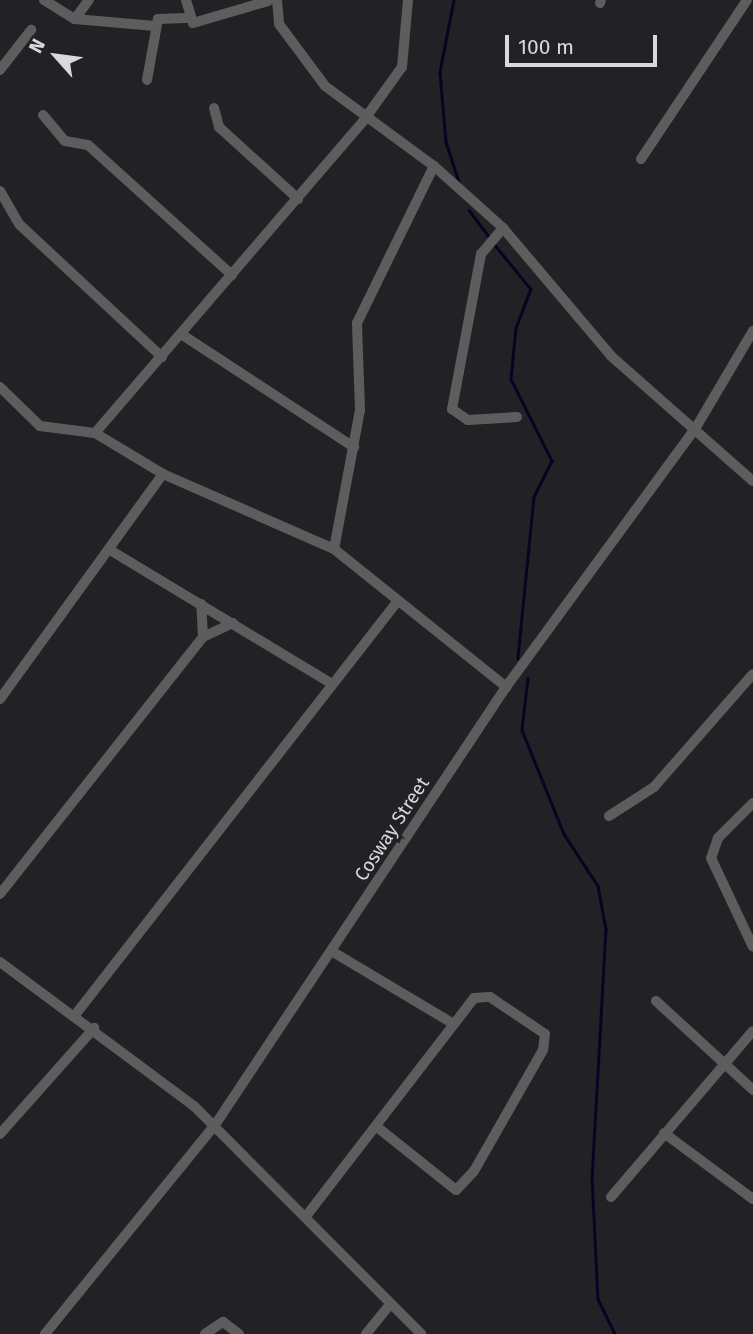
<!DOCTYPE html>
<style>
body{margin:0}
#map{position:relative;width:753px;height:1334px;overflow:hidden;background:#222226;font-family:"Fira Sans",sans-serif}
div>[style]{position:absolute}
.stream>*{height:2.5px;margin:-1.25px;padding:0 1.25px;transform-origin:1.25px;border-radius:1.25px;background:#090322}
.street>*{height:10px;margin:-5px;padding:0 5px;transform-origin:5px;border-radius:5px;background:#5c5e5d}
span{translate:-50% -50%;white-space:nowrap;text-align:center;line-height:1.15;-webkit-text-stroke:7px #222226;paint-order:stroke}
.street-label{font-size:19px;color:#d9d9dc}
.north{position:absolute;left:21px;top:21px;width:70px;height:70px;-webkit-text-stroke:5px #222226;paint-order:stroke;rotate:298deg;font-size:19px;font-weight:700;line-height:28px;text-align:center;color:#d9d9dc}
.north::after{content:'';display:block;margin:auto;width:24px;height:32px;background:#d9d9dc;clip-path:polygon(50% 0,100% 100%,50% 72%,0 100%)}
.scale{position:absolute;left:505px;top:35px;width:152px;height:32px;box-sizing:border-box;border:4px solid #d9d9dc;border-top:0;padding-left:9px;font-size:21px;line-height:24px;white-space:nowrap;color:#d9d9dc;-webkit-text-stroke:5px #222226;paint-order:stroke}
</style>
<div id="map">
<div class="stream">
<i style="left:454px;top:0;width:73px;rotate:101deg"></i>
<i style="left:440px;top:72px;width:70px;rotate:85.1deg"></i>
<i style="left:446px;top:142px;width:42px;rotate:72deg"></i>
<i style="left:469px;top:210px;width:35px;rotate:53deg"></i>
<i style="left:494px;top:244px;width:58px;rotate:50.6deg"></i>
<i style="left:531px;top:289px;width:42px;rotate:111deg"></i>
<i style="left:516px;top:328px;width:51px;rotate:95.6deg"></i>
<i style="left:511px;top:379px;width:92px;rotate:63.4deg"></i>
<i style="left:552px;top:461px;width:40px;rotate:116.6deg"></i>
<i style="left:534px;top:497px;width:162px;rotate:95.7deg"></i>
<i style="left:528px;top:678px;width:52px;rotate:96.6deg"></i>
<i style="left:522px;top:730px;width:112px;rotate:68deg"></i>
<i style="left:564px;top:834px;width:62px;rotate:56.8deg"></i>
<i style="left:598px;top:886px;width:44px;rotate:79.5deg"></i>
<i style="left:606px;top:929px;width:248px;rotate:93.2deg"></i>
<i style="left:592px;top:1177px;width:122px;rotate:87.2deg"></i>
<i style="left:598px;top:1299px;width:39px;rotate:64deg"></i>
</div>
<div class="street">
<i style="left:44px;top:0;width:36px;rotate:32deg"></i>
<i style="left:75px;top:19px;width:24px;rotate:-54deg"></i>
<i style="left:186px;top:0;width:24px;rotate:73deg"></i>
<i style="left:193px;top:23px;width:78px;rotate:-16.3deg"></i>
<i style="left:277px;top:0;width:24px;rotate:85deg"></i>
<i style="left:279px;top:24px;width:77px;rotate:53.4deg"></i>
<i style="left:325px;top:86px;width:135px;rotate:36.3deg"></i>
<i style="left:434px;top:166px;width:93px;rotate:41.9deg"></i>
<i style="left:503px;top:228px;width:167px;rotate:49.8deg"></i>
<i style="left:611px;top:356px;width:189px;rotate:41.4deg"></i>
<i style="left:600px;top:3px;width:3px;rotate:-72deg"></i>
<i style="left:75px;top:19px;width:80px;rotate:5deg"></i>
<i style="left:0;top:70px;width:51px;rotate:-52.2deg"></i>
<i style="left:147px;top:80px;width:62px;rotate:-79.8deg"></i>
<i style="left:158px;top:19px;width:28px;rotate:-2deg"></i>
<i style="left:214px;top:108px;width:20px;rotate:75deg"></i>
<i style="left:219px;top:127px;width:107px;rotate:42.3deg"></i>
<i style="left:43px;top:115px;width:34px;rotate:50deg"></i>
<i style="left:65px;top:141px;width:23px;rotate:10deg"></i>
<i style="left:88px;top:145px;width:194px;rotate:42.1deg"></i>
<i style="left:641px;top:159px;width:191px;rotate:-56.3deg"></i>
<i style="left:0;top:191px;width:39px;rotate:60deg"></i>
<i style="left:20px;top:225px;width:194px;rotate:42.9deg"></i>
<i style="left:503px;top:228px;width:34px;rotate:130deg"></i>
<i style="left:481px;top:254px;width:158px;rotate:100.6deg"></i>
<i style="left:452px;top:409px;width:19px;rotate:35deg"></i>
<i style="left:468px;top:420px;width:49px;rotate:-3.5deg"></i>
<i style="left:181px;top:334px;width:207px;rotate:33.2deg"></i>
<i style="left:0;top:387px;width:56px;rotate:44.3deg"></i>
<i style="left:40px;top:426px;width:55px;rotate:7.3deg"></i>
<i style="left:95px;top:433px;width:79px;rotate:31.1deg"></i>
<i style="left:163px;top:474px;width:187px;rotate:23.7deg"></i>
<i style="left:334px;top:549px;width:221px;rotate:38.7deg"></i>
<i style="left:95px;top:433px;width:413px;rotate:-49.3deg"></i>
<i style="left:364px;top:120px;width:65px;rotate:-54.4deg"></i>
<i style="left:402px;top:67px;width:67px;rotate:-84.9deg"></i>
<i style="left:334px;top:549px;width:141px;rotate:-79.4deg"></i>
<i style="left:360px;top:410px;width:87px;rotate:-92deg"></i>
<i style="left:357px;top:323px;width:175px;rotate:-63.9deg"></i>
<i style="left:110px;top:550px;width:259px;rotate:31.1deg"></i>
<i style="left:203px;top:637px;width:33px;rotate:-25deg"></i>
<i style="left:0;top:699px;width:278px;rotate:-54.1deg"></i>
<i style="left:753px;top:803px;width:49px;rotate:135deg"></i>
<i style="left:718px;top:838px;width:21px;rotate:109deg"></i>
<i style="left:711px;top:858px;width:98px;rotate:64.7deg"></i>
<i style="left:609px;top:816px;width:54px;rotate:-32.8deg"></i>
<i style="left:654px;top:787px;width:150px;rotate:-48.8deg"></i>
<i style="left:0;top:894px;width:328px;rotate:-51.7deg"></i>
<i style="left:203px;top:637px;width:33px;rotate:-93deg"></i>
<i style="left:333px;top:952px;width:139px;rotate:30.8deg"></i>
<i style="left:0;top:962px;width:242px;rotate:36.6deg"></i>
<i style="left:194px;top:1106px;width:322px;rotate:45.1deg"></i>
<i style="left:656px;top:1001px;width:132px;rotate:42.5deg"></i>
<i style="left:75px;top:1015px;width:524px;rotate:-52.06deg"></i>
<i style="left:664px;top:1133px;width:111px;rotate:36.6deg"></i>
<i style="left:0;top:1134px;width:142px;rotate:-48.4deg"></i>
<i style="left:611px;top:1197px;width:218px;rotate:-49.5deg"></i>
<i style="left:307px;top:1215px;width:274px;rotate:-52.4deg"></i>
<i style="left:474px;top:998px;width:16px;rotate:-4deg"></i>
<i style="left:490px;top:997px;width:66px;rotate:33.9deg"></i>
<i style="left:545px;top:1034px;width:16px;rotate:97deg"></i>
<i style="left:543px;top:1050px;width:139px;rotate:119.7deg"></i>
<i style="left:474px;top:1171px;width:26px;rotate:133deg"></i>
<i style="left:456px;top:1190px;width:101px;rotate:-141.4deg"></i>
<i style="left:45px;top:1334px;width:269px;rotate:-50.9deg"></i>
<i style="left:215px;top:1125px;width:526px;rotate:-56.4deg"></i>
<i style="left:506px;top:687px;width:320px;rotate:-53.8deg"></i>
<i style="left:695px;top:429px;width:114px;rotate:-59.4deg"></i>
<i style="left:205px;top:1334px;width:22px;rotate:-34deg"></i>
<i style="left:223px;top:1322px;width:20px;rotate:37deg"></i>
<i style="left:366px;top:1334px;width:36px;rotate:-51deg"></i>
</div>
<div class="street-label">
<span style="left:392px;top:829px;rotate:-57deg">Cosway Street</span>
</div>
<div class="north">N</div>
<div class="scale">100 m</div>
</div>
